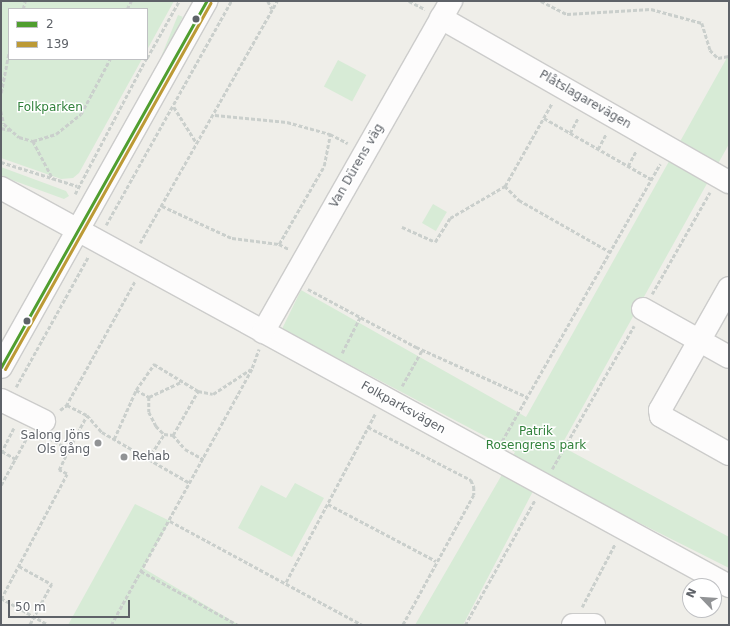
<!DOCTYPE html>
<meta charset="utf-8">
<style>
body{margin:0}
#map{position:relative;width:730px;height:626px;overflow:hidden;background:#efeee9;font-family:"DejaVu Sans",sans-serif}
div>[style]{position:absolute}
.green>*{inset:0;background:#d7ebd6;transform-origin:0 0}
.path>*{height:2.5px;margin-top:-1.25px;transform-origin:0;background:repeating-linear-gradient(90deg,#cacfcc 0 4px,transparent 0 6px)}
.roads{filter:drop-shadow(1px 0 #cccccb) drop-shadow(-1px 0 #cccccb) drop-shadow(0 1px #cccccb) drop-shadow(0 -1px #cccccb)}
.minor>*{height:22px;margin:-11px;padding:0 11px;transform-origin:11px;border-radius:11px;background:#fdfcfc}
.bus-1>*{height:3px;margin:-1.5px;padding:0 1.5px;transform-origin:1.5px;border-radius:1.5px;background:#509e2f}
.bus-2>*{height:3px;margin:-1.5px;padding:0 1.5px;transform-origin:1.5px;border-radius:1.5px;background:#bc9a36}
.dots>*{width:11px;height:11px;translate:-50% -50%;box-sizing:border-box;border:2px solid #fff;border-radius:50%}
span{translate:-50% -50%;white-space:nowrap;text-align:center;line-height:1.15;-webkit-text-stroke:3px #fff;paint-order:stroke}
.street-label{font-size:12px;color:#5e6268}
.park-label{font-size:12px;color:#32823c}
.poi-label{font-size:12px;color:#5e6268}
.right{translate:-100% -50%;text-align:right}
.left{translate:0 -50%;text-align:left}
.frame{position:absolute;inset:0;border:2px solid #5e6268;pointer-events:none}
.legend{position:absolute;left:8px;top:8px;width:140px;height:52px;box-sizing:border-box;background:#fff;border:1px solid #bfc0c3;margin:0;padding:5px 7px;list-style:none;font-size:12px;color:#5e6268}
.legend li{display:flex;align-items:center;gap:8px;height:20px}
.legend b{width:20px;border:1px solid #bfc0c3}
.north{position:absolute;left:682px;top:578px;width:40px;height:40px;box-sizing:border-box;background:#fff;border:1px solid #bfc0c3;border-radius:50%;rotate:295deg;font-size:11px;font-weight:700;line-height:16px;text-align:center;color:#5e6268}
.north::after{content:'';display:block;margin:auto;width:14px;height:18px;background:#919395;clip-path:polygon(50% 0,100% 100%,50% 72%,0 100%)}
.scale{position:absolute;left:8px;top:600px;width:122px;height:18px;box-sizing:border-box;border:2px solid #5e6268;border-top:0;padding-left:5px;font-size:12px;line-height:14px;white-space:nowrap;color:#5e6268;-webkit-text-stroke:3px #fff;paint-order:stroke}
</style>
<div id="map">
<div class="green">
<i style="clip-path:polygon(1px 1px,174px 1px,147px 50px,147px 9px,9px 9px,9px 59px,142px 59px,79px 173px,73px 178px,61px 179px,1px 158px)"></i>
<i style="left:178px;top:15px;width:5px;height:176px;rotate:22deg"></i>
<i style="clip-path:polygon(729px 54px,729px 144px,561px 446px,729px 537px,729px 568px,542px 474px,463px 625px,415px 625px,515px 452px,282px 329px,301px 290px,526px 417px)"></i>
<i style="left:338px;top:60px;width:32px;height:30px;rotate:28deg"></i>
<i style="clip-path:polygon(1px 167px,66px 191px,69px 196px,64px 199px,1px 176px)"></i>
<i style="left:433px;top:204px;width:16px;height:22px;rotate:30deg"></i>
<i style="clip-path:polygon(295px 483px,324px 498px,292px 557px,238px 528px,261px 485px,286px 498px)"></i>
<i style="clip-path:polygon(135px 504px,170px 521px,143px 568px,239px 625px,68px 625px)"></i>
</div>
<div class="path">
<i style="left:268px;top:1px;width:9px;rotate:63deg"></i>
<i style="left:409px;top:1px;width:18px;rotate:27deg"></i>
<i style="left:541px;top:1px;width:29px;rotate:27deg"></i>
<i style="left:567px;top:14px;width:84px;rotate:-3.4deg"></i>
<i style="left:651px;top:9px;width:53px;rotate:15.4deg"></i>
<i style="left:702px;top:23px;width:28px;rotate:73deg"></i>
<i style="left:710px;top:50px;width:11px;rotate:45deg"></i>
<i style="left:718px;top:58px;width:11px;rotate:-10deg"></i>
<i style="left:23px;top:9px;width:8px;rotate:-76deg"></i>
<i style="left:127px;top:9px;width:9px;rotate:-63deg"></i>
<i style="left:147px;top:58px;width:65px;rotate:-60.7deg"></i>
<i style="left:1px;top:93px;width:42px;rotate:-79deg"></i>
<i style="left:174px;top:107px;width:41px;rotate:57.8deg"></i>
<i style="left:1px;top:111px;width:13px;rotate:77deg"></i>
<i style="left:4px;top:124px;width:20px;rotate:41deg"></i>
<i style="left:19px;top:137px;width:15px;rotate:16deg"></i>
<i style="left:33px;top:141px;width:24px;rotate:-17deg"></i>
<i style="left:56px;top:134px;width:32px;rotate:-39deg"></i>
<i style="left:81px;top:114px;width:62px;rotate:-62.2deg"></i>
<i style="left:215px;top:115px;width:72px;rotate:5.6deg"></i>
<i style="left:287px;top:122px;width:45px;rotate:15.6deg"></i>
<i style="left:330px;top:134px;width:20px;rotate:27deg"></i>
<i style="left:544px;top:118px;width:123px;rotate:29.7deg"></i>
<i style="left:1px;top:128px;width:9px;rotate:13deg"></i>
<i style="left:570px;top:133px;width:17px;rotate:-62deg"></i>
<i style="left:33px;top:141px;width:43px;rotate:62.2deg"></i>
<i style="left:598px;top:149px;width:17px;rotate:-62deg"></i>
<i style="left:1px;top:162px;width:80px;rotate:17.5deg"></i>
<i style="left:628px;top:166px;width:17px;rotate:-62deg"></i>
<i style="left:505px;top:186px;width:20px;rotate:45deg"></i>
<i style="left:519px;top:200px;width:105px;rotate:29.7deg"></i>
<i style="left:75px;top:194px;width:153px;rotate:-62.3deg"></i>
<i style="left:162px;top:206px;width:77px;rotate:24.6deg"></i>
<i style="left:232px;top:238px;width:47px;rotate:7.3deg"></i>
<i style="left:279px;top:244px;width:11px;rotate:27deg"></i>
<i style="left:106px;top:225px;width:257px;rotate:-60.8deg"></i>
<i style="left:402px;top:227px;width:36px;rotate:24deg"></i>
<i style="left:435px;top:242px;width:28px;rotate:-58deg"></i>
<i style="left:450px;top:218px;width:64px;rotate:-30.2deg"></i>
<i style="left:505px;top:186px;width:95px;rotate:-60.5deg"></i>
<i style="left:140px;top:243px;width:278px;rotate:-60.5deg"></i>
<i style="left:279px;top:244px;width:90px;rotate:-60deg"></i>
<i style="left:324px;top:166px;width:33px;rotate:-79deg"></i>
<i style="left:135px;top:282px;width:141px;rotate:118.9deg"></i>
<i style="left:67px;top:405px;width:22px;rotate:27deg"></i>
<i style="left:87px;top:415px;width:23px;rotate:49deg"></i>
<i style="left:102px;top:432px;width:102px;rotate:30.1deg"></i>
<i style="left:308px;top:289px;width:123px;rotate:28.2deg"></i>
<i style="left:416px;top:347px;width:122px;rotate:24.2deg"></i>
<i style="left:652px;top:294px;width:117px;rotate:-60.4deg"></i>
<i style="left:342px;top:353px;width:40px;rotate:-63.4deg"></i>
<i style="left:402px;top:386px;width:41px;rotate:-60.9deg"></i>
<i style="left:16px;top:387px;width:149px;rotate:-61deg"></i>
<i style="left:136px;top:390px;width:15px;rotate:28deg"></i>
<i style="left:149px;top:397px;width:15px;rotate:90deg"></i>
<i style="left:149px;top:412px;width:16px;rotate:63deg"></i>
<i style="left:156px;top:426px;width:11px;rotate:45deg"></i>
<i style="left:164px;top:434px;width:9px;rotate:6deg"></i>
<i style="left:173px;top:435px;width:51px;rotate:-60.4deg"></i>
<i style="left:149px;top:397px;width:35px;rotate:-25deg"></i>
<i style="left:60px;top:410px;width:9px;rotate:-36deg"></i>
<i style="left:368px;top:427px;width:116px;rotate:27.2deg"></i>
<i style="left:471px;top:480px;width:8px;rotate:67deg"></i>
<i style="left:474px;top:487px;width:8px;rotate:90deg"></i>
<i style="left:474px;top:495px;width:148px;rotate:118.6deg"></i>
<i style="left:173px;top:435px;width:18px;rotate:49deg"></i>
<i style="left:185px;top:449px;width:21px;rotate:29deg"></i>
<i style="left:49px;top:438px;width:23px;rotate:29deg"></i>
<i style="left:69px;top:449px;width:38px;rotate:-62deg"></i>
<i style="left:114px;top:439px;width:54px;rotate:-65.8deg"></i>
<i style="left:136px;top:390px;width:32px;rotate:-55deg"></i>
<i style="left:154px;top:364px;width:52px;rotate:31.5deg"></i>
<i style="left:198px;top:391px;width:15px;rotate:11deg"></i>
<i style="left:213px;top:394px;width:45px;rotate:-33.3deg"></i>
<i style="left:502px;top:441px;width:319px;rotate:-60.3deg"></i>
<i style="left:2px;top:451px;width:16px;rotate:30deg"></i>
<i style="left:1px;top:453px;width:28px;rotate:-63deg"></i>
<i style="left:148px;top:459px;width:30px;rotate:-57deg"></i>
<i style="left:552px;top:469px;width:165px;rotate:-60.2deg"></i>
<i style="left:1px;top:485px;width:52px;rotate:-61.5deg"></i>
<i style="left:328px;top:504px;width:122px;rotate:27.8deg"></i>
<i style="left:170px;top:521px;width:218px;rotate:28.4deg"></i>
<i style="left:19px;top:566px;width:38px;rotate:29deg"></i>
<i style="left:52px;top:584px;width:47px;rotate:118.2deg"></i>
<i style="left:141px;top:571px;width:111px;rotate:29.1deg"></i>
<i style="left:286px;top:582px;width:190px;rotate:-62.1deg"></i>
<i style="left:1px;top:598px;width:55px;rotate:29.4deg"></i>
<i style="left:1px;top:599px;width:141px;rotate:-62.2deg"></i>
<i style="left:67px;top:474px;width:9px;rotate:-153deg"></i>
<i style="left:59px;top:470px;width:23px;rotate:-65deg"></i>
<i style="left:582px;top:607px;width:71px;rotate:-62.4deg"></i>
<i style="left:111px;top:625px;width:293px;rotate:-61.2deg"></i>
<i style="left:252px;top:368px;width:20px;rotate:-70deg"></i>
<i style="left:465px;top:625px;width:143px;rotate:-60.8deg"></i>
</div>
<div class="roads">
<div class="minor">
<i style="left:441px;top:18px;width:331px;rotate:29.7deg"></i>
<i style="left:1px;top:188px;width:830px;rotate:28.67deg"></i>
<i style="left:729px;top:288px;width:140px;rotate:119.5deg"></i>
<i style="left:660px;top:410px;width:6px;rotate:81deg"></i>
<i style="left:661px;top:416px;width:78px;rotate:29.2deg"></i>
<i style="left:643px;top:309px;width:98px;rotate:29.2deg"></i>
<i style="left:263px;top:332px;width:381px;rotate:-60.4deg"></i>
<i style="left:1px;top:367px;width:420px;rotate:-60.7deg"></i>
<i style="left:1px;top:400px;width:48px;rotate:26deg"></i>
<i style="left:573px;top:625px;width:21px"></i>
</div>
</div>
<div class="bus-1">
<i style="left:1px;top:367px;width:420px;rotate:-60.7deg"></i>
</div>
<div class="bus-2">
<i style="left:5px;top:369px;width:420px;rotate:-60.7deg"></i>
</div>
<div class="dots">
<i style="left:196px;top:19px;background:#5e6268"></i>
<i style="left:27px;top:321px;background:#5e6268"></i>
<i style="left:98px;top:443px;background:#919395"></i>
<i style="left:124px;top:457px;background:#919395"></i>
</div>
<div class="street-label">
<span style="left:585px;top:100px;rotate:30deg">Plåtslagarevägen</span>
<span style="left:357px;top:166px;rotate:-60deg">Van Dürens väg</span>
<span style="left:403px;top:408px;rotate:29deg">Folkparksvägen</span>
</div>
<div class="park-label">
<span style="left:50px;top:108px">Folkparken</span>
<span style="left:536px;top:439px">Patrik<br>Rosengrens park</span>
</div>
<div class="poi-label">
<span class="right" style="left:90px;top:443px">Salong Jöns<br>Ols gång</span>
<span class="left" style="left:132px;top:457px">Rehab</span>
</div>
<div class="frame"></div>
<ul class="legend">
<li><b style="height:5px;background:#509e2f"></b>2</li>
<li><b style="height:5px;background:#bc9a36"></b>139</li>
</ul>
<div class="north">N</div>
<div class="scale">50 m</div>
</div>
